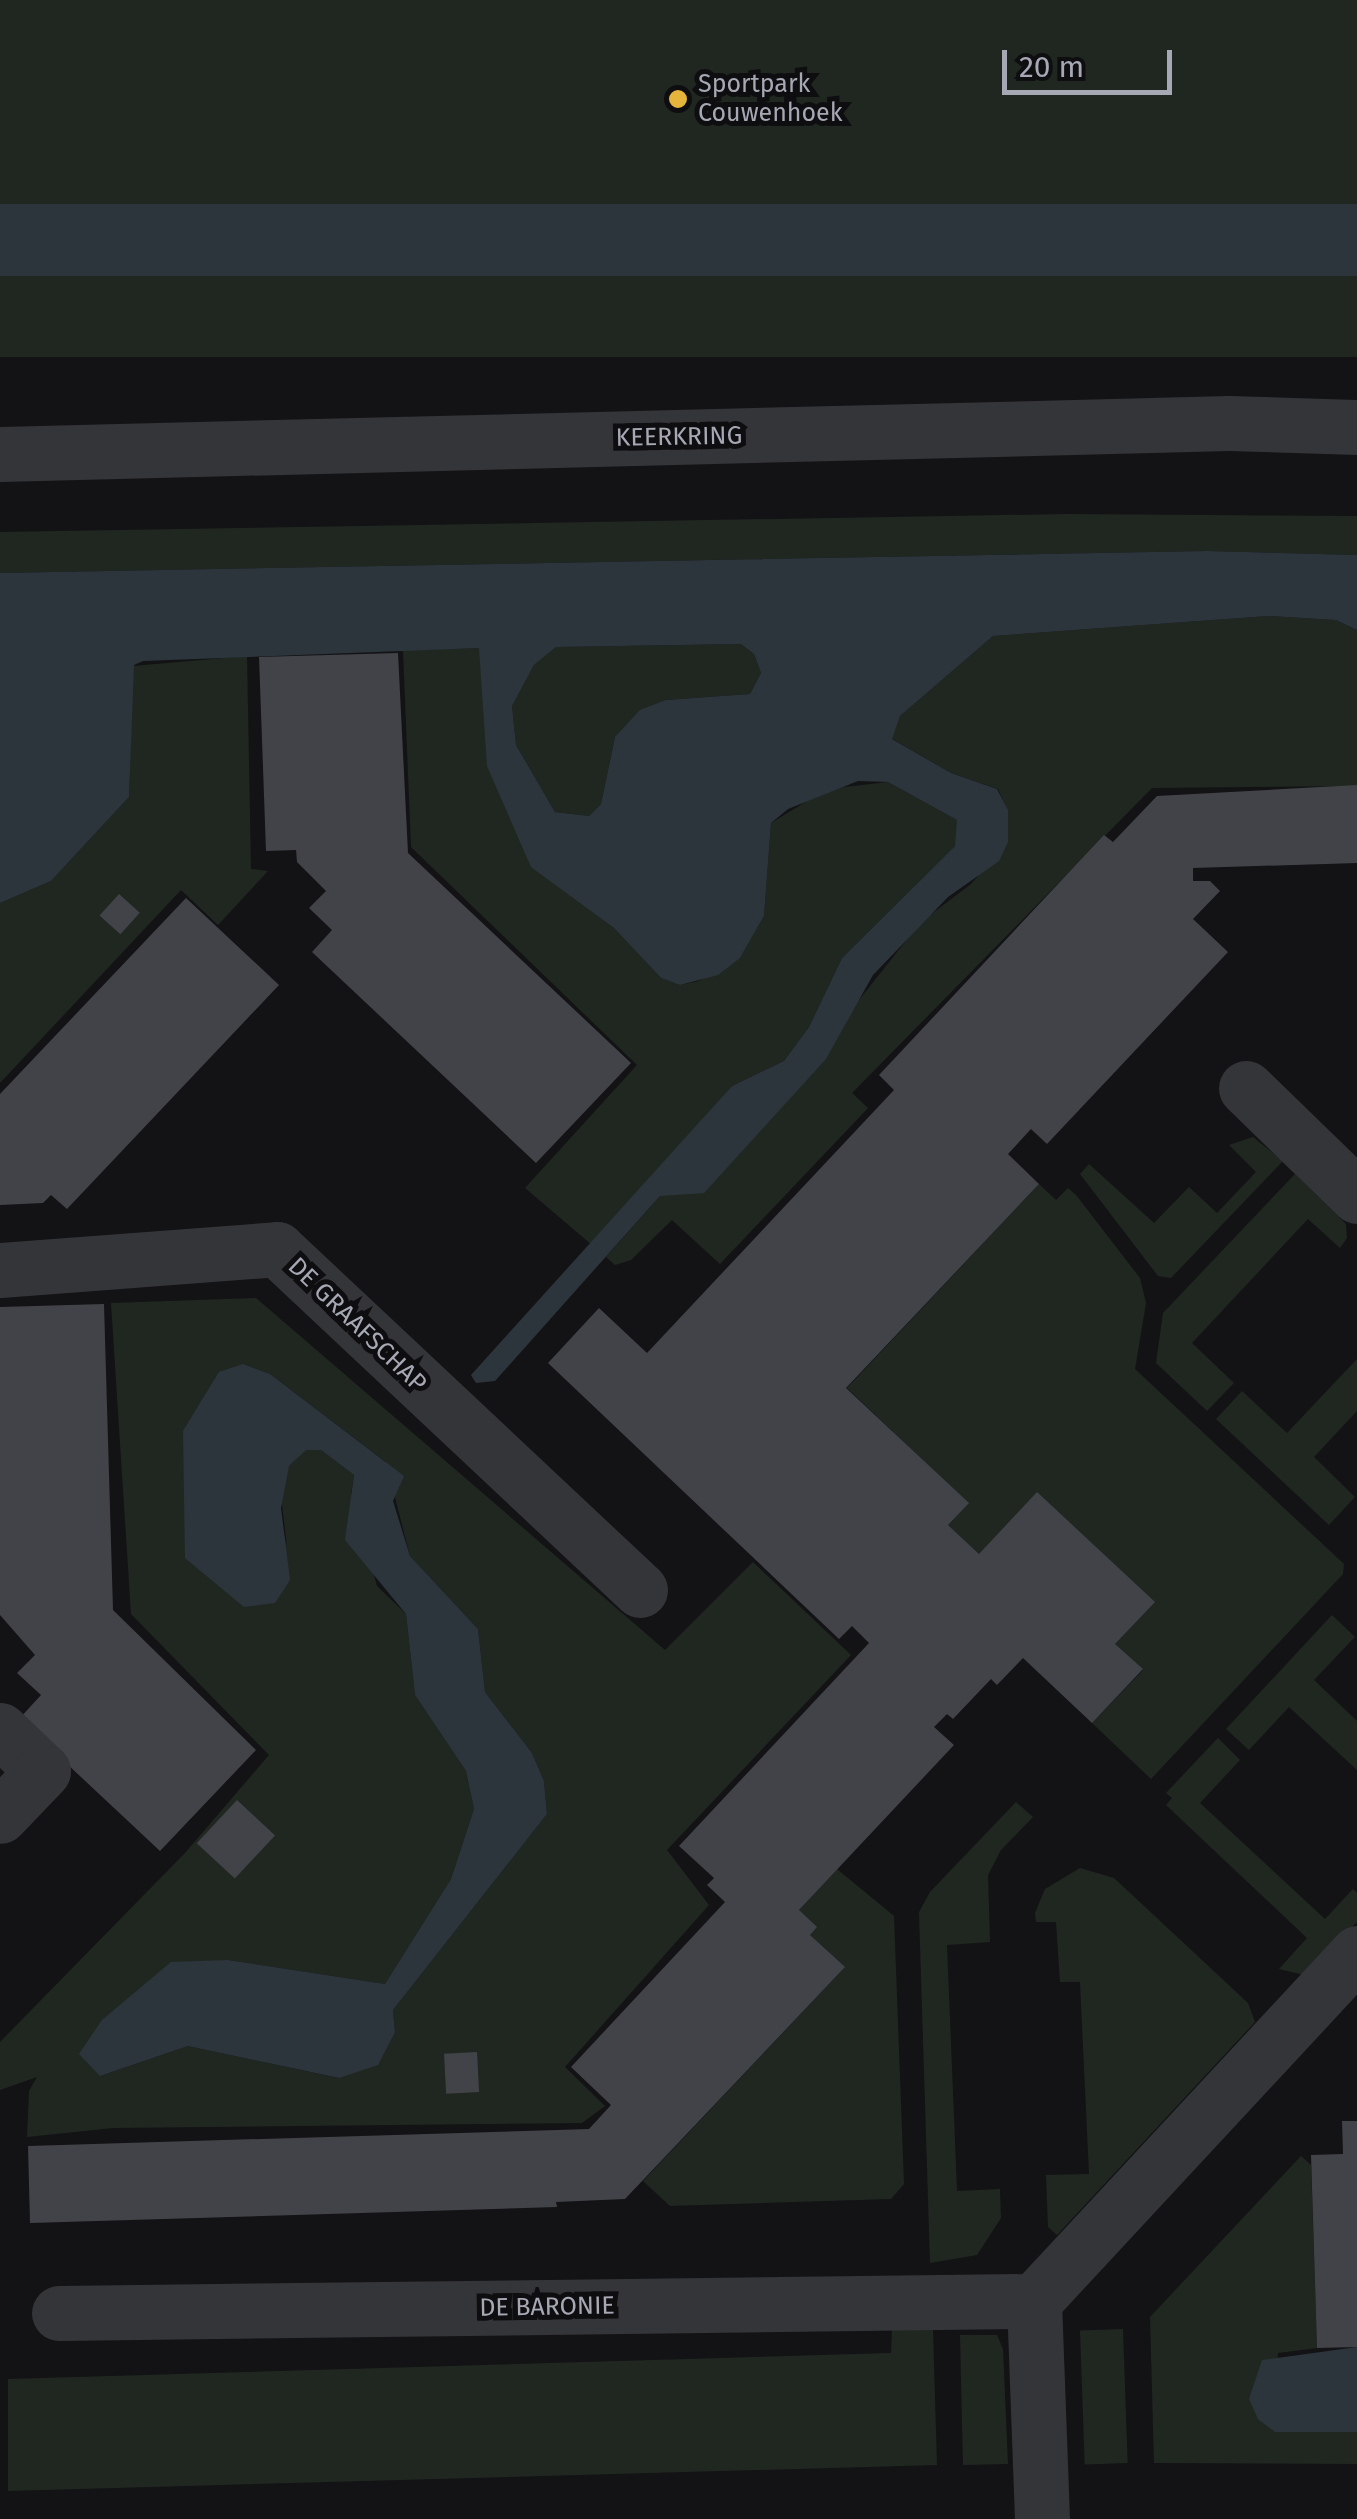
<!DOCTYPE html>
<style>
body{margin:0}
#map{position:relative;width:1357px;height:2519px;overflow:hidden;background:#131315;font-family:"Fira Sans",sans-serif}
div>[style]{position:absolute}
.green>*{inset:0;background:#202721;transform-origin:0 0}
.water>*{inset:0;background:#2d353c;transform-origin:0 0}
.building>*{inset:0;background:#424348;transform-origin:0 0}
.minor>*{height:55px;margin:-27.5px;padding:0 27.5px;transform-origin:27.5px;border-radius:27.5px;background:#343539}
.dots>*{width:28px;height:28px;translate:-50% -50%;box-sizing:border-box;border:5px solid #0e0e10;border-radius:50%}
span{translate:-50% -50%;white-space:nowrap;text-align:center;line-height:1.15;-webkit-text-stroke:10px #0e0e10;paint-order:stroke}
.poi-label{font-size:25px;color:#a6a9b4}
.left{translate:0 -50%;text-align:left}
.street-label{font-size:25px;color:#a6a9b4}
.scale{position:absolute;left:1002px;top:50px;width:170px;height:45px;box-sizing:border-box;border:5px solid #a6a9b4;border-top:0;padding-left:12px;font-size:30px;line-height:35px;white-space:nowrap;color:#a6a9b4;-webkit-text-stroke:8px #0e0e10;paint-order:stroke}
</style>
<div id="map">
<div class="green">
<i style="clip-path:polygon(0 0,1357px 0,1357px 215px,890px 209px,0 217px)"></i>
<i style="left:1357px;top:276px;width:81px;height:1357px;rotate:90deg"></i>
<i style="clip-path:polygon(1068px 514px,1357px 516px,1357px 555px,1207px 551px,0 573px,0 532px)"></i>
<i style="clip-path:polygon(1268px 616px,1336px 620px,1357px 630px,1357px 786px,1152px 788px,852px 1093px,868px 1108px,720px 1264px,672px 1220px,631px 1260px,615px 1265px,606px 1257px,661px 1195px,847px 1015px,921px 922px,971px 884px,1008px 842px,1008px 811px,998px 789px,951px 773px,891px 738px,900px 716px,993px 636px)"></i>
<i style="clip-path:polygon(741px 644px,754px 654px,761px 673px,750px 694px,666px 700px,615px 737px,601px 804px,589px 816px,555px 812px,516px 745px,512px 706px,534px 665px,556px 647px)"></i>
<i style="clip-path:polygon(480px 648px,486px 706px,531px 866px,614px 928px,661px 978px,680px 985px,699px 981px,740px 958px,764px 916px,771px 823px,827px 789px,888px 782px,957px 820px,960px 833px,955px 846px,842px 958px,809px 1027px,784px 1061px,732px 1086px,592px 1245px,525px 1188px,637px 1065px,411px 847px,403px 650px)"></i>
<i style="clip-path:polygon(247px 656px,251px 869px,268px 871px,218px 925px,181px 890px,0 1083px,0 903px,51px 881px,129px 797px,133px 666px)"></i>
<i style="clip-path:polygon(1253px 1137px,1283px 1161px,1171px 1278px,1158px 1276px,1080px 1174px,1089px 1164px,1154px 1223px,1189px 1187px,1217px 1213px,1256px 1172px,1229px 1145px)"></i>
<i style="clip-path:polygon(1295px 1174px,1346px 1224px,1347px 1238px,1340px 1248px,1308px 1219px,1192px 1343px,1234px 1383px,1207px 1411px,1156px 1363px,1163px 1313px)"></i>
<i style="clip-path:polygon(1039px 1184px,1056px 1200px,1068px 1188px,1076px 1195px,1140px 1278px,1146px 1303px,1135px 1369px,1344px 1564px,1343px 1574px,1151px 1779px,1092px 1723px,1143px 1670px,1115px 1644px,1154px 1602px,979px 1554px,948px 1525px,968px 1503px,847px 1388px)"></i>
<i style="clip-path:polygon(evenodd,256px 1298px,665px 1650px,753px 1562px,851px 1655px,667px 1850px,709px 1905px,565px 2067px,605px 2106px,582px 2123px,113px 2128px,27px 2137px,29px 2091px,37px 2077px,0 2090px,0 2042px,185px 1853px,269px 1755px,131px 1614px,111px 1303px,256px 1298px,243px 1364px,270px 1374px,386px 1462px,410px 1556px,478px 1629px,485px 1692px,532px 1753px,544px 1781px,547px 1814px,393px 2010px,395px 2032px,338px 2078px,188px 2046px,100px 2076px,228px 1960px,385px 1984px,451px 1879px,474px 1809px,466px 1771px,415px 1695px,406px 1614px,377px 1586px,351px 1494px,354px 1475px,321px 1450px,306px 1449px,289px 1466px,280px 1487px,287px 1547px,243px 1364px)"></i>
<i style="clip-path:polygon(1357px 1359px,1357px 1411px,1314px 1457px,1355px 1497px,1329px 1525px,1216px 1419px,1242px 1391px,1287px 1433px)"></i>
<i style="clip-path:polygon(1332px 1615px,1355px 1637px,1314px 1680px,1357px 1721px,1357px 1770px,1289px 1707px,1249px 1750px,1226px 1729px)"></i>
<i style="clip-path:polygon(1218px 1738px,1240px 1760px,1200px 1803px,1325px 1919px,1353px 1889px,1357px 1893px,1357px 1922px,1304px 1975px,1279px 1969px,1307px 1938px,1166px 1805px,1172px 1798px,1166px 1793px)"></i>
<i style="clip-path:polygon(1016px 1802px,1033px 1817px,1001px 1850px,988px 1875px,990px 1942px,947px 1945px,957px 2191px,1000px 2189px,1001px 2218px,977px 2255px,930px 2263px,919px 1912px,930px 1892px)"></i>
<i style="clip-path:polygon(1080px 1868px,1114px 1878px,1248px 2003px,1255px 2022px,1057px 2235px,1048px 2227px,1046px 2175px,1089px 2174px,1080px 1982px,1060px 1982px,1056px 1922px,1036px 1922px,1035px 1913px,1045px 1889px)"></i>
<i style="clip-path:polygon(837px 1869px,894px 1916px,904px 2184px,891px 2199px,670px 2206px,643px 2181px,844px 1968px,810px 1935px,799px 1910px)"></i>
<i style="clip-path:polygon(1301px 2156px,1311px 2165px,1317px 2348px,1278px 2353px,1275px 2432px,1357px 2432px,1357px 2464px,1154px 2463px,1150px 2317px)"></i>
<i style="left:1123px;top:2329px;width:134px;height:43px;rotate:88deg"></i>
<i style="clip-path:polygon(892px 2330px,933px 2330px,937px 2465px,8px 2491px,8px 2379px,891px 2353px)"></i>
<i style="clip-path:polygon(960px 2335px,997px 2335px,1003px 2349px,1008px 2464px,963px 2465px)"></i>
</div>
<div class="water">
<i style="left:1357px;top:204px;width:72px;height:1357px;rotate:90deg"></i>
<i style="clip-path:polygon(evenodd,1207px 551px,1357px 555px,1357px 630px,1336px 620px,1268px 616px,993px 636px,900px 716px,892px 739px,951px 773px,997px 789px,1008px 810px,1008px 842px,999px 861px,948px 897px,873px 975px,826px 1059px,704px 1193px,660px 1196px,495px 1381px,476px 1383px,471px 1375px,732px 1086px,784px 1061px,809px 1027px,842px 958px,955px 846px,957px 820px,888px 782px,858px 781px,788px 809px,771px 823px,764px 916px,740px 958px,718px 975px,680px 985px,661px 978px,614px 928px,531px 867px,487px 766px,479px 648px,143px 661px,134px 665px,129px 797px,51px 881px,0 903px,0 573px,1207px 551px,741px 644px,754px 654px,761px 673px,750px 694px,666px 700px,640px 710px,615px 737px,601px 804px,589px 816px,555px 812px,516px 745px,512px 706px,534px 665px,556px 647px,741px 644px)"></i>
<i style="clip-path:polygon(243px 1364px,270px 1374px,404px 1476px,393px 1501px,410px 1556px,478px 1629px,485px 1692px,532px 1753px,544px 1781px,547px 1814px,393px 2010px,395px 2032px,378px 2065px,339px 2078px,188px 2046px,100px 2076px,79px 2054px,102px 2020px,171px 1962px,228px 1960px,385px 1984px,451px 1879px,474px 1809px,466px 1771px,415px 1695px,406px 1614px,345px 1540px,354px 1475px,321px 1450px,306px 1450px,289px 1466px,281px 1508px,290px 1580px,275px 1603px,244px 1607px,185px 1558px,183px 1431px,219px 1372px)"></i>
<i style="clip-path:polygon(1357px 2347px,1357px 2432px,1275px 2432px,1258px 2419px,1249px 2399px,1262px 2360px)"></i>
</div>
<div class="building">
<i style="clip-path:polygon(398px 653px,408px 853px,631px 1063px,536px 1163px,312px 952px,332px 930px,309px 908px,326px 891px,297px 862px,296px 850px,266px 851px,259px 657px)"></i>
<i style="clip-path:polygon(1357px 785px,1357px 863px,1193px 868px,1193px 881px,1210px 881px,1220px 891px,1193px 919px,1228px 952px,1047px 1144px,1031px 1129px,1008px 1154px,1039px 1184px,846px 1388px,969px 1503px,948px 1525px,979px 1554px,1037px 1492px,1155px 1602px,1115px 1644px,1143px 1669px,1092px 1723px,1023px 1658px,997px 1685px,991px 1679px,953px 1719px,947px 1714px,934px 1727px,954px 1745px,799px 1910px,817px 1927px,810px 1935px,845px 1967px,625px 2199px,556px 2202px,557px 2207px,30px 2223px,28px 2146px,589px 2129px,611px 2105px,571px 2067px,725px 1902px,707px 1885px,714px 1878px,679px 1846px,869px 1643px,852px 1626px,839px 1639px,548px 1363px,599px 1308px,647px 1353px,894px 1090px,879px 1075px,1104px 835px,1113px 842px,1157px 796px)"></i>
<i style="left:119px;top:894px;width:28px;height:29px;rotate:42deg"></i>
<i style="clip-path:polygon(186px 898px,279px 985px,67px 1209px,51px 1195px,43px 1203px,0 1205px,0 1094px)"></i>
<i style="clip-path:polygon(104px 1304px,113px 1610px,256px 1750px,160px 1851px,19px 1719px,41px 1695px,17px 1673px,35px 1655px,0 1615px,0 1307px)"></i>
<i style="left:237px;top:1800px;width:52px;height:59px;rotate:43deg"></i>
<i style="left:477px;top:2052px;width:40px;height:33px;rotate:87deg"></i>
<i style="clip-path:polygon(1342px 2121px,1357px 2121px,1357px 2347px,1317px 2348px,1311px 2155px,1343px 2154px)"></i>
</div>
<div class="minor">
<i style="left:0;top:454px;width:1229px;rotate:-1.44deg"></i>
<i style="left:1229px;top:423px;width:128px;rotate:1.8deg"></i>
<i style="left:1246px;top:1088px;width:155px;rotate:44.2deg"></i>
<i style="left:0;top:1270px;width:278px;rotate:-4.3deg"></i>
<i style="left:277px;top:1249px;width:498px;rotate:43.2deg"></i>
<i style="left:0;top:1730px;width:59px;rotate:43.6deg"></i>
<i style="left:43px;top:1771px;width:62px;rotate:133.7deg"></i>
<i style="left:1034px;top:2301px;width:218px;rotate:87.9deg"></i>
<i style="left:59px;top:2313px;width:975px;rotate:-0.71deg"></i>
<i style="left:1034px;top:2301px;width:475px;rotate:-47.1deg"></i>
</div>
<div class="dots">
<i style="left:678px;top:99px;background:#e5b53b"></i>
</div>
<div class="poi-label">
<span class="left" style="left:698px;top:99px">Sportpark<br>Couwenhoek</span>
</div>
<div class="street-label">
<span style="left:679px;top:437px;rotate:-1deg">KEERKRING</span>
<span style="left:357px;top:1325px;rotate:44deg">DE GRAAFSCHAP</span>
<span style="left:547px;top:2307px;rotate:-1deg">DE BARONIE</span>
</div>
<div class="scale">20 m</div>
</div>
